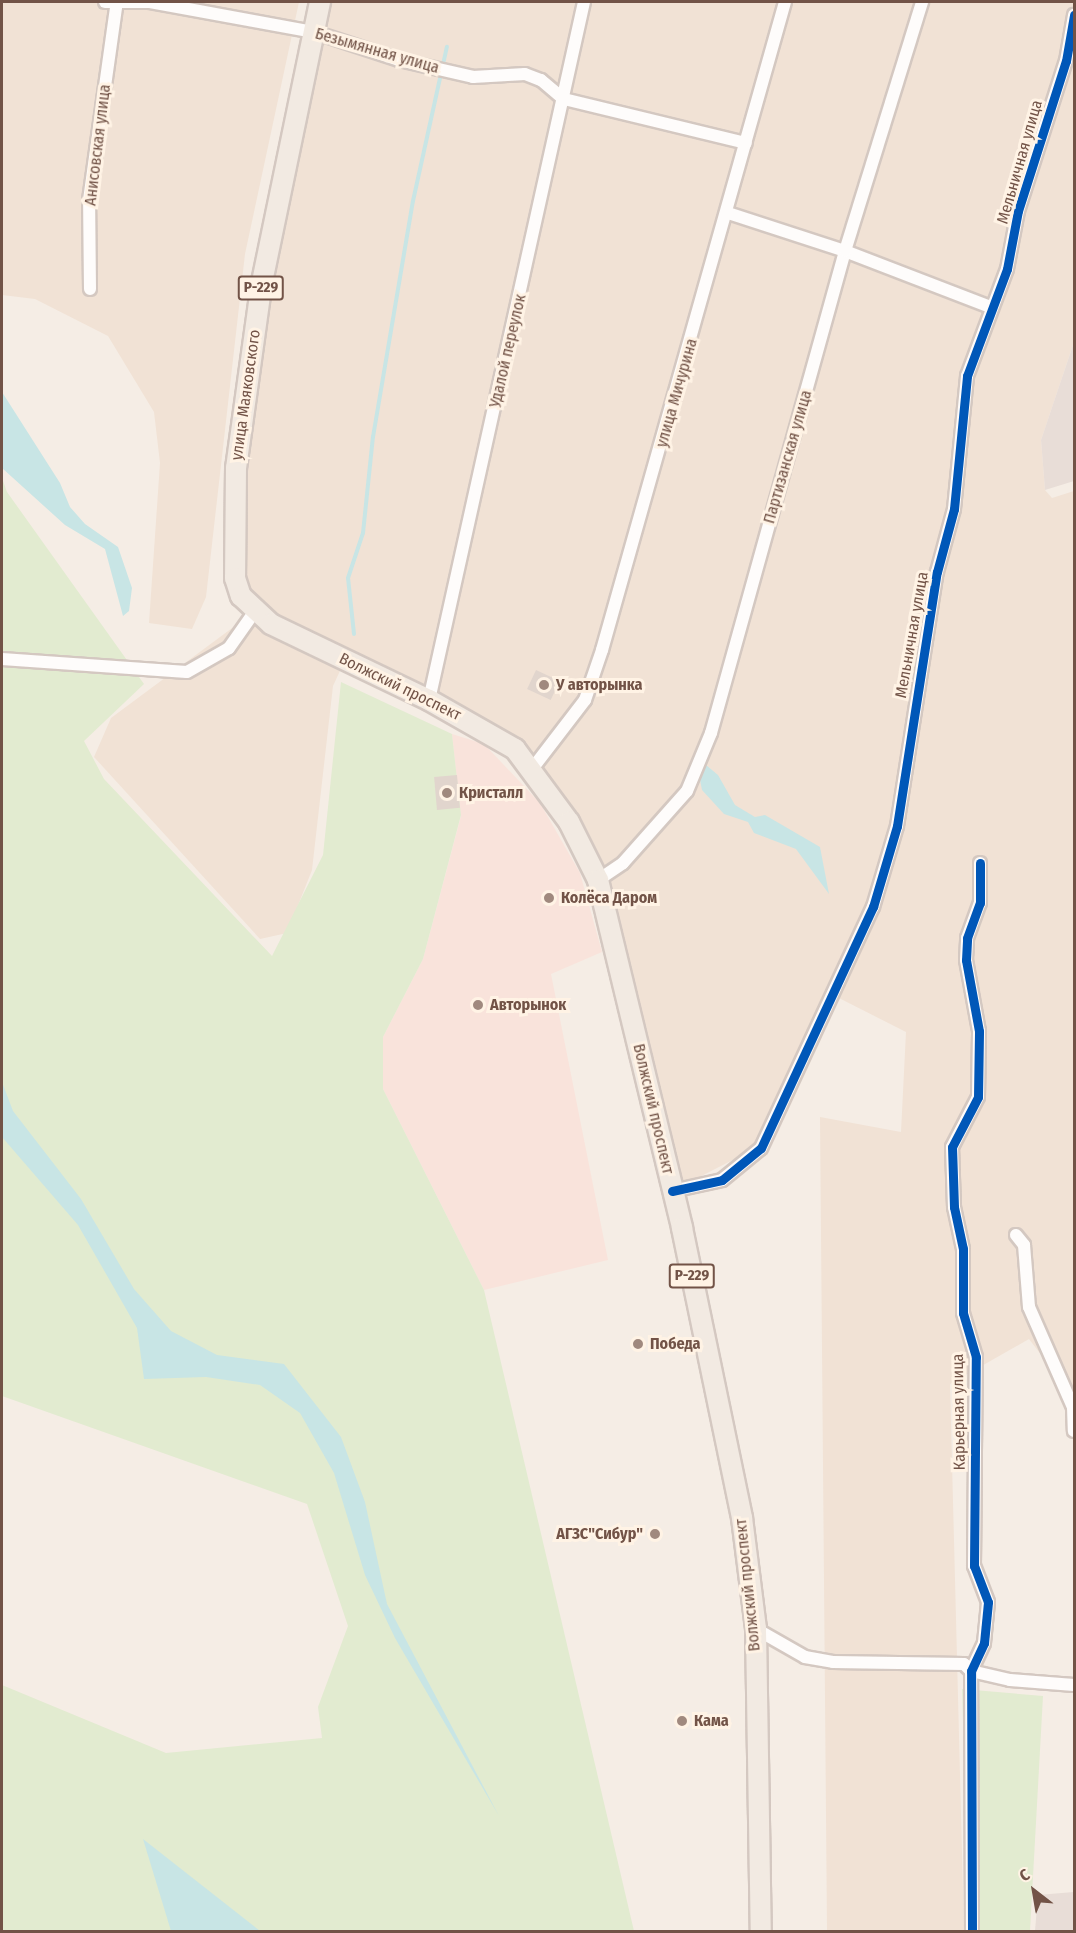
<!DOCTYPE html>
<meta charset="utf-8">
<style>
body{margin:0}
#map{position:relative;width:1076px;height:1933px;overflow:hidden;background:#f5ede5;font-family:"Fira Sans Condensed",sans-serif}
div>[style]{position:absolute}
.residential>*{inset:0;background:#f1e2d5}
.commercial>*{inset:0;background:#f9e3db}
.industrial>*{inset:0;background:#e8ddd7}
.green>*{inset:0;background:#e2ebd0}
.water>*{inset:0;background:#c8e5e5}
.stream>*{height:4px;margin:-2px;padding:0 2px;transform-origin:2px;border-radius:2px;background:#c8e5e5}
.building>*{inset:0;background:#e1d5cd;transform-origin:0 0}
.roads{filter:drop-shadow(2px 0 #d4c8c1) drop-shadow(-2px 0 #d4c8c1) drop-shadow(0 2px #d4c8c1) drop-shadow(0 -2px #d4c8c1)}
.street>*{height:12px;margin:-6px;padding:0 6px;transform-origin:6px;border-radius:6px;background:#fefcfb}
.primary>*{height:20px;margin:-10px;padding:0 10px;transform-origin:10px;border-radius:10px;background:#f2eae2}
.cycleway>*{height:9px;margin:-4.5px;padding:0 4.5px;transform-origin:4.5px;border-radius:4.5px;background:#0057b8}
.dots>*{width:16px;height:16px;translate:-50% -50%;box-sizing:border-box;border:3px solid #fff3e5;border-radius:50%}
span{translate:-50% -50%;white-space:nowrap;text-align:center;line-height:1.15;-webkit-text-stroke:6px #fff3e5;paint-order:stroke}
.shield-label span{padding:2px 4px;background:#fff3e5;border:2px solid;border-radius:4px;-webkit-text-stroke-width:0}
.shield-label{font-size:15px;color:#725347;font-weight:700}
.street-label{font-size:16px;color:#725347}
.poi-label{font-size:16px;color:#725347;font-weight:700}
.left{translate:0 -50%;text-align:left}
.right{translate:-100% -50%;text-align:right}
.frame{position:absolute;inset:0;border:3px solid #725347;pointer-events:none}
.north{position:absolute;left:1004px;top:1861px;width:60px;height:60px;-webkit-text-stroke:4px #fff3e5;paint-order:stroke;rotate:329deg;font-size:16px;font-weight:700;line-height:24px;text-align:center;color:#725347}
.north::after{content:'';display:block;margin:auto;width:21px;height:27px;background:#725347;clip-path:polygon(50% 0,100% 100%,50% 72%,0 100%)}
</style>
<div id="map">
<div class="residential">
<i style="clip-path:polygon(2px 2px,299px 2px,245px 254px,206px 597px,192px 629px,149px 623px,160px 463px,154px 412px,108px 336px,35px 299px,2px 295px)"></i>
<i style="clip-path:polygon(320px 2px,1074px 2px,1074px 342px,1041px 440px,1045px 490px,1052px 498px,1074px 491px,1074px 1398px,1029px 1339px,950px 1384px,964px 1931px,827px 1931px,820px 1117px,901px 1132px,906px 1032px,833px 995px,762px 1145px,672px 1191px,598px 880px,532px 769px,345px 660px,333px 686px,312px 870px,287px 933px,260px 939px,94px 757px,111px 718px,255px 611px,241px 596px,236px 468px)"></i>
</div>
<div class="commercial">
<i style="clip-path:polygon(452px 734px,484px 744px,540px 803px,580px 873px,602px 952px,551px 974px,608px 1260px,484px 1290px,383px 1089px,383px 1037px,423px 959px,461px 816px)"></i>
</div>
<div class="industrial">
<i style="clip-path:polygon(1074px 342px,1074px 481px,1045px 490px,1041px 440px)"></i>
<i style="clip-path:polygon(1074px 1892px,1074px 1931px,1035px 1931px,1038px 1895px)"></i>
</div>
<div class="green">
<i style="clip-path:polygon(2px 478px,7px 492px,144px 684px,84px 741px,104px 779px,272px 956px,323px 855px,341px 682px,452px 734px,461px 815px,423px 959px,383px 1037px,383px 1089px,484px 1290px,634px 1931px,2px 1931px,2px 1685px,166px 1753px,322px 1738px,318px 1707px,348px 1626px,307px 1504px,2px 1396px)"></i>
<i style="clip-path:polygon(962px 1689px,1043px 1696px,1030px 1931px,969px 1931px)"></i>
</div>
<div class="water">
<i style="clip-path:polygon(2px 392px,60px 483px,70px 507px,85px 524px,118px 547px,132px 588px,129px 611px,123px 616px,105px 549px,65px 525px,2px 468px)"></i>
<i style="clip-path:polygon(706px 765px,718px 775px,735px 805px,755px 817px,765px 815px,820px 847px,829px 894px,796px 849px,754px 833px,748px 822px,724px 814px,702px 790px,699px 775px)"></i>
<i style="clip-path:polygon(2px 1082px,13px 1111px,81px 1199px,134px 1289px,171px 1331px,217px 1355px,284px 1364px,341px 1437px,365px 1502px,387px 1604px,499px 1816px,395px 1638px,365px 1575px,334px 1473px,300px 1413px,260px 1385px,206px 1377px,144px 1379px,137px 1328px,78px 1225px,2px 1137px)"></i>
<i style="clip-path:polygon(143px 1839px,260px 1931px,171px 1931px)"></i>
</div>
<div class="stream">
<i style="left:354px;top:634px;width:56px;rotate:-96.1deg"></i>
<i style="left:348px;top:578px;width:47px;rotate:-71.6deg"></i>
<i style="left:363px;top:533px;width:97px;rotate:-84.1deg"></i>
<i style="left:373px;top:437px;width:239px;rotate:-80.4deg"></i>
<i style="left:413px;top:201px;width:158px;rotate:-77.6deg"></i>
</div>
<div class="building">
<i style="left:536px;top:670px;width:26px;height:21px;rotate:25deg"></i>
<i style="left:457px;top:775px;width:33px;height:23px;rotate:85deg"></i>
</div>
<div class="roads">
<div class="street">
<i style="left:105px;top:2px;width:45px"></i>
<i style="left:150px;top:2px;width:167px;rotate:10.4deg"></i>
<i style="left:314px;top:32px;width:89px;rotate:18.2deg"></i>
<i style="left:399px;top:60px;width:76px;rotate:12.9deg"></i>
<i style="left:473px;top:77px;width:52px;rotate:-3.3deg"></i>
<i style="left:525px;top:74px;width:17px;rotate:21deg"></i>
<i style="left:541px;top:80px;width:30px;rotate:40deg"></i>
<i style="left:564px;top:99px;width:187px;rotate:13.6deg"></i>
<i style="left:728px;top:213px;width:123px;rotate:18deg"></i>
<i style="left:845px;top:251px;width:155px;rotate:21.1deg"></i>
<i style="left:90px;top:289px;width:89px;rotate:-90.6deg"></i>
<i style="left:89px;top:200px;width:200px;rotate:-82deg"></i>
<i style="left:2px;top:659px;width:185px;rotate:4deg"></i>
<i style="left:187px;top:672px;width:48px;rotate:-29.7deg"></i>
<i style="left:229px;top:648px;width:45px;rotate:-54.9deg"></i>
<i style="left:429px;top:700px;width:715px;rotate:-77.48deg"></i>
<i style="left:532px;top:769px;width:87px;rotate:-52.5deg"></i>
<i style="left:585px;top:700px;width:53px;rotate:-71.2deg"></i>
<i style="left:602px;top:650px;width:673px;rotate:-74.23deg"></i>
<i style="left:598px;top:880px;width:30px;rotate:-34deg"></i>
<i style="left:623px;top:863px;width:96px;rotate:-48.4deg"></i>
<i style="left:687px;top:791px;width:63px;rotate:-67.5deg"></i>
<i style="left:711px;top:733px;width:500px;rotate:-74.46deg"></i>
<i style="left:845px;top:251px;width:261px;rotate:-72.8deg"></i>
<i style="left:672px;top:1191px;width:51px;rotate:-12.4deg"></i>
<i style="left:722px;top:1180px;width:50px;rotate:-39.4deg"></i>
<i style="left:761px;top:1148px;width:266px;rotate:-65.1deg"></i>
<i style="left:873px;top:907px;width:84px;rotate:-73.5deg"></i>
<i style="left:897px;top:826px;width:257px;rotate:-81.1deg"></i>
<i style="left:937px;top:572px;width:65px;rotate:-74.9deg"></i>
<i style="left:954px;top:509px;width:134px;rotate:-84.4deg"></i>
<i style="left:967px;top:376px;width:114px;rotate:-69.5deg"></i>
<i style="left:1007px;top:269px;width:59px;rotate:-79.3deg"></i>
<i style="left:1018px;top:211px;width:157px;rotate:-72.3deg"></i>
<i style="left:1066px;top:61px;width:47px;rotate:-80.1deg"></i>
<i style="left:1016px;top:1235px;width:13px;rotate:51deg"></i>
<i style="left:1024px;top:1245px;width:62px;rotate:85.4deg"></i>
<i style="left:1029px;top:1307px;width:109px;rotate:66.3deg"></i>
<i style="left:1073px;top:1407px;width:24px;rotate:88deg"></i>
<i style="left:756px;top:1629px;width:56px;rotate:29.7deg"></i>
<i style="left:805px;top:1657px;width:28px;rotate:10deg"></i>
<i style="left:833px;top:1662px;width:131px;rotate:0.9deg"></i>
<i style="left:964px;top:1664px;width:10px;rotate:45deg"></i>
<i style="left:971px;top:1671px;width:40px;rotate:13deg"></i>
<i style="left:1010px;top:1680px;width:64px;rotate:4.5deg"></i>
<i style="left:972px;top:1932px;width:261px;rotate:-90.2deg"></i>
<i style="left:971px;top:1671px;width:31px;rotate:-65deg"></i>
<i style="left:984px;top:1643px;width:41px;rotate:-84.4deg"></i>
<i style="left:988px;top:1602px;width:39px;rotate:-111deg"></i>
<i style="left:974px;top:1566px;width:209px;rotate:-89.5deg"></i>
<i style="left:976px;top:1357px;width:46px;rotate:-106.5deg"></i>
<i style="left:963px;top:1313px;width:64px;rotate:-90deg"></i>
<i style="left:963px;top:1249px;width:43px;rotate:-102.1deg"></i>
<i style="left:954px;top:1207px;width:60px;rotate:-91.9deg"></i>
<i style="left:952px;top:1147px;width:56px;rotate:-62.5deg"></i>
<i style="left:978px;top:1097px;width:66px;rotate:-89.1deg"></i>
<i style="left:979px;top:1031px;width:72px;rotate:-100.4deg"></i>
<i style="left:966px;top:960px;width:22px;rotate:-87deg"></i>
<i style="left:967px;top:938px;width:37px;rotate:-70deg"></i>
<i style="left:980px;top:903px;width:40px;rotate:-90deg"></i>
</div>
<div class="primary">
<i style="left:320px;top:2px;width:285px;rotate:101.7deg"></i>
<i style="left:262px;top:281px;width:189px;rotate:97.9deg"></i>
<i style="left:236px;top:468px;width:110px;rotate:90.5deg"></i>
<i style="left:235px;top:578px;width:19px;rotate:72deg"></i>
<i style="left:241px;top:596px;width:41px;rotate:43deg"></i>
<i style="left:271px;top:624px;width:175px;rotate:25.7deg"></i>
<i style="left:429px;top:700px;width:99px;rotate:29.7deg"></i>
<i style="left:515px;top:749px;width:91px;rotate:53.5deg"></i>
<i style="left:569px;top:822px;width:65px;rotate:63.4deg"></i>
<i style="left:598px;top:880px;width:358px;rotate:76.4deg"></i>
<i style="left:682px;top:1228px;width:296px;rotate:78.3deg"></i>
<i style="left:742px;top:1518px;width:112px;rotate:82.8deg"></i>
<i style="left:756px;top:1629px;width:303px;rotate:89.1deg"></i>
</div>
</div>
<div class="cycleway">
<i style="left:672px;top:1191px;width:51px;rotate:-12.4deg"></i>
<i style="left:722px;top:1180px;width:50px;rotate:-39.4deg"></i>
<i style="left:761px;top:1148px;width:266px;rotate:-65.1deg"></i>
<i style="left:873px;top:907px;width:84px;rotate:-73.5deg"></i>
<i style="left:897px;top:826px;width:257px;rotate:-81.1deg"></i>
<i style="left:937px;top:572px;width:65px;rotate:-74.9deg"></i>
<i style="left:954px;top:509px;width:134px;rotate:-84.4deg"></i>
<i style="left:967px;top:376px;width:114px;rotate:-69.5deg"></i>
<i style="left:1007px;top:269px;width:59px;rotate:-79.3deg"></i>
<i style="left:1018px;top:211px;width:157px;rotate:-72.3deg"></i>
<i style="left:1066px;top:61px;width:47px;rotate:-80.1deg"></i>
<i style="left:972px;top:1932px;width:261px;rotate:-90.2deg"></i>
<i style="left:971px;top:1671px;width:31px;rotate:-65deg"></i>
<i style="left:984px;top:1643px;width:41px;rotate:-84.4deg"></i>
<i style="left:988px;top:1602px;width:39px;rotate:-111deg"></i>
<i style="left:974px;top:1566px;width:209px;rotate:-89.5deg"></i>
<i style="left:976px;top:1357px;width:46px;rotate:-106.5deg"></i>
<i style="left:963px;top:1313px;width:64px;rotate:-90deg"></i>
<i style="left:963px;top:1249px;width:43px;rotate:-102.1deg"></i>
<i style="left:954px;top:1207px;width:60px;rotate:-91.9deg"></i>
<i style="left:952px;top:1147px;width:56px;rotate:-62.5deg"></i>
<i style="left:978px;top:1097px;width:66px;rotate:-89.1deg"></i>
<i style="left:979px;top:1031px;width:72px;rotate:-100.4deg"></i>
<i style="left:966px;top:960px;width:22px;rotate:-87deg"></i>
<i style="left:967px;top:938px;width:37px;rotate:-70deg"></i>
<i style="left:980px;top:903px;width:40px;rotate:-90deg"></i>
</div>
<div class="dots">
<i style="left:544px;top:685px;background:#a0897e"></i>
<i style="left:447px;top:793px;background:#a0897e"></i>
<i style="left:549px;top:898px;background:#a0897e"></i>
<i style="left:478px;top:1005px;background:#a0897e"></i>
<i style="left:638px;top:1344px;background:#a0897e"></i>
<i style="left:655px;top:1534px;background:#a0897e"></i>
<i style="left:682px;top:1721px;background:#a0897e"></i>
</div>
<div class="shield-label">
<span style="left:261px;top:288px">Р-229</span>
<span style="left:692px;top:1276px">Р-229</span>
</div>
<div class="street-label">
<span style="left:377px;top:51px;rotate:16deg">Безымянная улица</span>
<span style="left:98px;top:145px;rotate:-83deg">Анисовская улица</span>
<span style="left:1020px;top:162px;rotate:-74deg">Мельничная улица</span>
<span style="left:508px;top:351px;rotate:-77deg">Удалой переулок</span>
<span style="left:677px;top:393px;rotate:-74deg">улица Мичурина</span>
<span style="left:246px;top:395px;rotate:-82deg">улица Маяковского</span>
<span style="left:788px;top:457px;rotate:-74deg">Партизанская улица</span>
<span style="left:912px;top:635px;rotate:-80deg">Мельничная улица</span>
<span style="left:400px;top:687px;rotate:26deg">Волжский проспект</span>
<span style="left:653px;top:1109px;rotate:77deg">Волжский проспект</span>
<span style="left:959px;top:1412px;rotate:-91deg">Карьерная улица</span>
<span style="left:748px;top:1585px;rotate:-96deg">Волжский проспект</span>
</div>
<div class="poi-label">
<span class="left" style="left:556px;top:685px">У авторынка</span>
<span class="left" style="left:459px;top:793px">Кристалл</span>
<span class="left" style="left:561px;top:898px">Колёса Даром</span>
<span class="left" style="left:490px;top:1005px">Авторынок</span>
<span class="left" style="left:650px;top:1344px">Победа</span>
<span class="right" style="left:643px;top:1534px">АГЗС"Сибур"</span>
<span class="left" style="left:694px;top:1721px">Кама</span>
</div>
<div class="frame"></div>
<div class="north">С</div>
</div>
